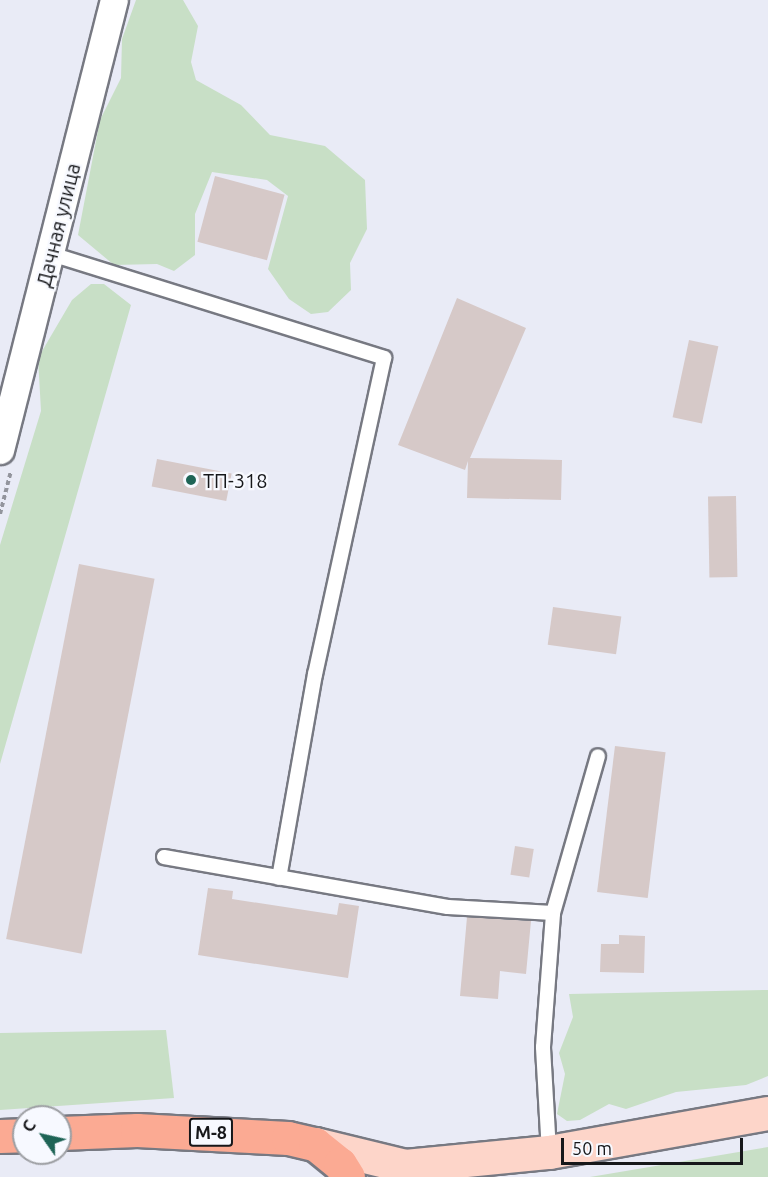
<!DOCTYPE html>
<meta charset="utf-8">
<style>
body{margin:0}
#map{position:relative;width:768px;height:1177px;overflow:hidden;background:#e9ebf6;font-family:Ubuntu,sans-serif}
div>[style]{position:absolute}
.green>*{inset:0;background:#c8dfc6}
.building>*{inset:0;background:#d6c9c8;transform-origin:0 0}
.path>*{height:4px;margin-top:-2px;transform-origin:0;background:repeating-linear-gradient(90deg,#93959d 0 4.5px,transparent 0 7.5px)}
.roads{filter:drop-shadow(2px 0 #777982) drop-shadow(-2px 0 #777982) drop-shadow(0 2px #777982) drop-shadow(0 -2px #777982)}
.lane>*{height:14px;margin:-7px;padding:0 7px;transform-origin:7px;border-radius:7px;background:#fff}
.street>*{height:27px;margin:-13.5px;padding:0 13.5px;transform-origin:13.5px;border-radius:13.5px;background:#fff}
.secondary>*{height:33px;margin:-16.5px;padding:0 16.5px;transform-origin:16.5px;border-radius:16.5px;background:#fdd5c9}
.primary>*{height:33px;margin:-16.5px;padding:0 16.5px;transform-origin:16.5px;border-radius:16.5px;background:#fbaa93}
.dots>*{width:16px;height:16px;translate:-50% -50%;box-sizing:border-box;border:3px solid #f7f9ff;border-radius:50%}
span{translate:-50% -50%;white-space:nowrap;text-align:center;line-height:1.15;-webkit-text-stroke:4.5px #f7f9ff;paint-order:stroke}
.shield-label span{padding:2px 4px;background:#f7f9ff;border:2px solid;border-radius:4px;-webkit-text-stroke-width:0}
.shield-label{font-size:18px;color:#16171a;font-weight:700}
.street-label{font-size:20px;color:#16171a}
.poi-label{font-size:20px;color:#16171a}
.left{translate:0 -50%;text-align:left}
.north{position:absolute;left:12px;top:1105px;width:60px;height:60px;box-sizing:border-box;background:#f7f9ff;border:2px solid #9d9fa3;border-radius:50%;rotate:304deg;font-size:16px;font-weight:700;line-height:24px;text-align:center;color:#16171a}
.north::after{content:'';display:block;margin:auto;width:21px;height:27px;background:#1e6456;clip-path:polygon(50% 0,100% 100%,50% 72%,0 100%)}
.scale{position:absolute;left:561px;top:1138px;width:182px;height:27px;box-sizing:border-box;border:3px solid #16171a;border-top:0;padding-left:8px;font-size:18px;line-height:21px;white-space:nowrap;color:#16171a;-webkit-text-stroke:4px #f7f9ff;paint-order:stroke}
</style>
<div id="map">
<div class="green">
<i style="clip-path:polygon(136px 0,183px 0,198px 26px,191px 62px,196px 80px,241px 105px,270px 135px,325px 146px,365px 180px,367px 229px,350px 263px,351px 290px,328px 312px,311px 314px,289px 299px,268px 269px,288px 196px,267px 180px,212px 172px,195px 214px,195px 255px,174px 271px,157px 264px,114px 265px,78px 235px,100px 120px,121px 78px,122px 39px)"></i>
<i style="clip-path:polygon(91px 284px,104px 284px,131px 305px,0 764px,0 545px,41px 411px,38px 358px,72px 300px)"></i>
<i style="clip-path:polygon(768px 990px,768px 1076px,746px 1085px,676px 1092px,626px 1109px,609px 1104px,580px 1120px,567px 1121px,557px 1114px,565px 1074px,559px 1053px,573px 1017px,569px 994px)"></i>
<i style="clip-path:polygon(166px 1030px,174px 1098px,0 1110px,0 1033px)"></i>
<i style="clip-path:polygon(768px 1147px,768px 1177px,590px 1177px)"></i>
</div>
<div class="building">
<i style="left:215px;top:176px;width:72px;height:68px;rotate:15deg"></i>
<i style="clip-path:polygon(457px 298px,526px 328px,470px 458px,562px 460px,561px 500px,467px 498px,468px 461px,465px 470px,398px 445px)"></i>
<i style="left:689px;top:340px;width:30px;height:79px;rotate:12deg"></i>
<i style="left:157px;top:459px;width:76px;height:28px;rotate:11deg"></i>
<i style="left:736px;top:496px;width:81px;height:28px;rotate:89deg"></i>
<i style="left:79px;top:564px;width:77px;height:382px;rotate:11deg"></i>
<i style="left:553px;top:607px;width:69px;height:38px;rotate:8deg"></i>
<i style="left:615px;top:746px;width:51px;height:147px;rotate:7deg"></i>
<i style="left:515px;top:846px;width:19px;height:29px;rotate:9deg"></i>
<i style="clip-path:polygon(208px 888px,233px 891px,232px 899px,337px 915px,339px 903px,359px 906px,348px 978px,198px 955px)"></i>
<i style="clip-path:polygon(467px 917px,531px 921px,526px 974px,500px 971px,498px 999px,460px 996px)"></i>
<i style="clip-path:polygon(619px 935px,645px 936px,644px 973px,600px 972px,601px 944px,619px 944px)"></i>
</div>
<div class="path">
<i style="left:0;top:514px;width:44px;rotate:-75.7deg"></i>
</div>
<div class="roads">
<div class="lane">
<i style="left:51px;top:254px;width:349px;rotate:17.3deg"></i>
<i style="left:384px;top:358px;width:323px;rotate:102.3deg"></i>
<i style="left:315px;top:674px;width:207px;rotate:100deg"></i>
<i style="left:164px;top:857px;width:288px;rotate:10deg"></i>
<i style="left:448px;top:907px;width:105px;rotate:3.3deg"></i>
<i style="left:549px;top:1152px;width:105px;rotate:-93.3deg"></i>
<i style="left:543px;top:1047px;width:134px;rotate:-85.7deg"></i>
<i style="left:553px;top:913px;width:163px;rotate:-74deg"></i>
</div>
<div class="street">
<i style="left:0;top:450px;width:464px;rotate:-75.8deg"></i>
</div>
<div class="secondary">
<i style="left:315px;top:1144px;width:93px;rotate:13.7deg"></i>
<i style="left:405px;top:1166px;width:145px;rotate:-5.6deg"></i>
<i style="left:549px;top:1152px;width:222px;rotate:-10.1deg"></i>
</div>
<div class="primary">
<i style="left:60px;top:1133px;width:77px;rotate:-2.2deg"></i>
<i style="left:137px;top:1130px;width:151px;rotate:3deg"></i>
<i style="left:288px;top:1138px;width:28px;rotate:13deg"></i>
<i style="left:315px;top:1144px;width:32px;rotate:39deg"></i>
<i style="left:340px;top:1164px;width:15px;rotate:58deg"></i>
<i style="left:0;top:1136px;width:24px;rotate:-2deg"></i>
</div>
</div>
<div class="dots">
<i style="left:191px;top:480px;background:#1e6456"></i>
</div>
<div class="shield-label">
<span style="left:211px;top:1132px">М-8</span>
</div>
<div class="street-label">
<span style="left:58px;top:225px;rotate:-76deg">Дачная улица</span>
</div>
<div class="poi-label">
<span class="left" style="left:203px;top:480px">ТП-318</span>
</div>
<div class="north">С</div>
<div class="scale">50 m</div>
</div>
